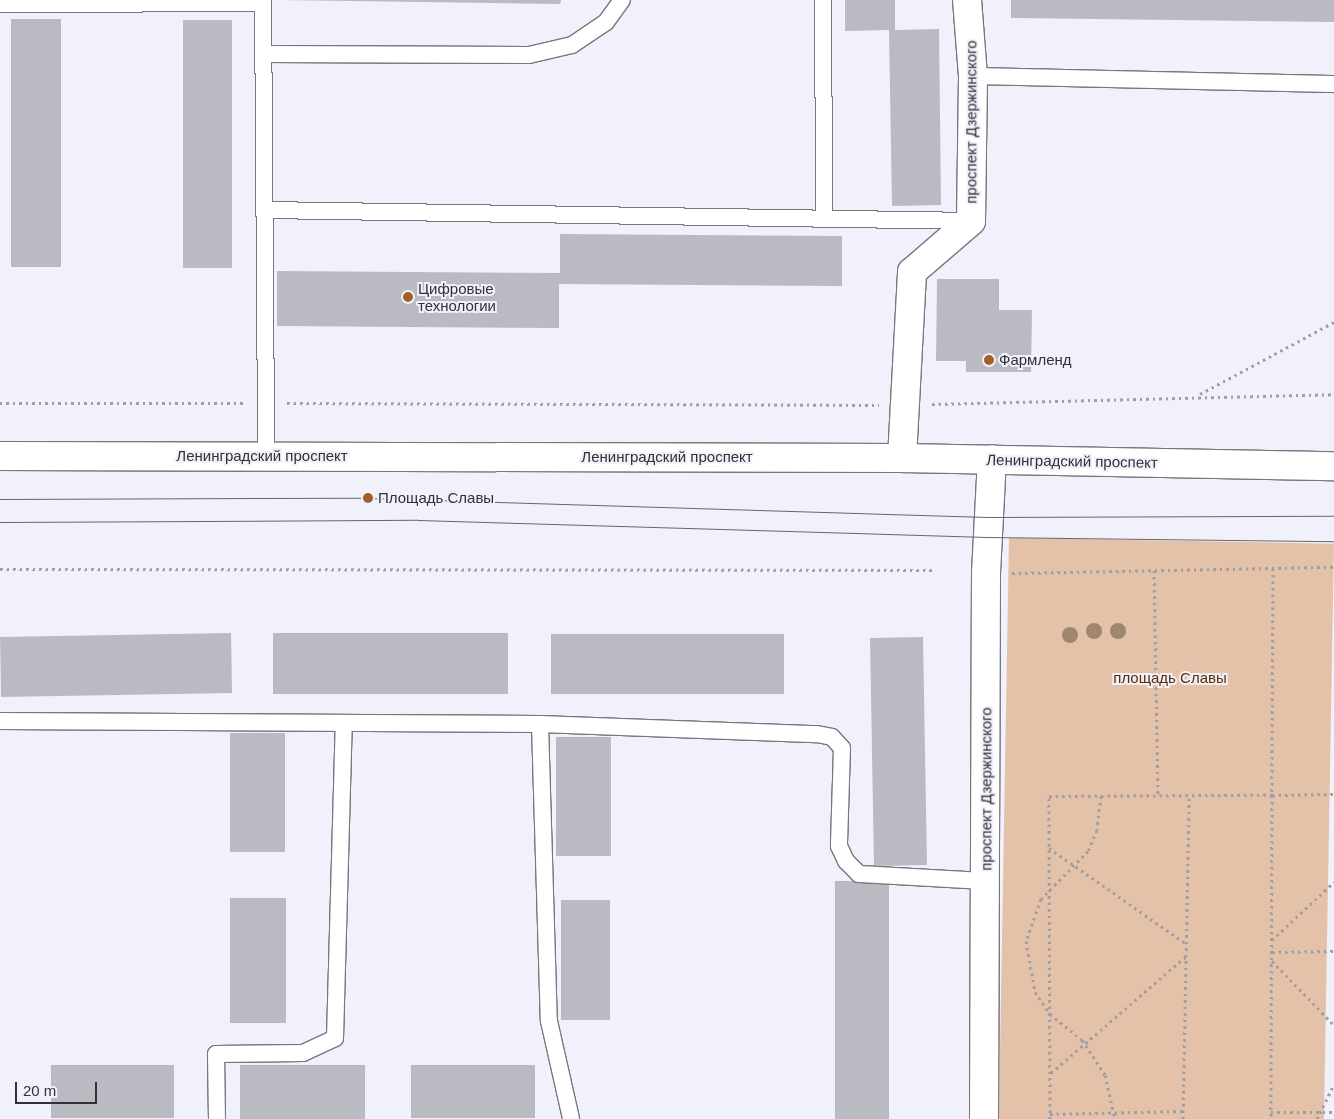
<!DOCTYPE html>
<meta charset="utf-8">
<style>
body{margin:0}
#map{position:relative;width:1334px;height:1119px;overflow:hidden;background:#f0f1fa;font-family:Arial,sans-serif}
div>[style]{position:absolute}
.green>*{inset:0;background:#e3c2a9;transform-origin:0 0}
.building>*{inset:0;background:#babac3;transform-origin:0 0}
.path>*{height:3px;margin-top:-1.5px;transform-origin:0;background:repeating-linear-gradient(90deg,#9e9ea5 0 2.5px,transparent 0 6.5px)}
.roads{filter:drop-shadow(1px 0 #76777f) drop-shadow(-1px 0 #76777f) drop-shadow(0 1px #76777f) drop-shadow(0 -1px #76777f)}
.lane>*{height:16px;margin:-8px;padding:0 8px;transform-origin:8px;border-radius:8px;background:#fff}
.street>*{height:28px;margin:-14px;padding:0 14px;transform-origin:14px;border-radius:14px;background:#fff}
.secondary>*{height:28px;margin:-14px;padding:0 14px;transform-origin:14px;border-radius:14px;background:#fff}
.tram>*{height:1px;margin:-0.5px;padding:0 0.5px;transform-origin:0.5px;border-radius:0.5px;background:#66676b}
.trees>*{width:16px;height:16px;margin:-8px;border-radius:50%;background:#9e8670}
.dots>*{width:14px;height:14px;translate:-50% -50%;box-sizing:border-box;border:2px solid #f0f1fa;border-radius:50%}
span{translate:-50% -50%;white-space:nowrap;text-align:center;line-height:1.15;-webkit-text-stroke:4px #f0f1fa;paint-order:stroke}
.street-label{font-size:15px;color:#323235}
.poi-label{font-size:15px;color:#323235}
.left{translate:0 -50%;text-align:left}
.park-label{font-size:15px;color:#5b2e00}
.scale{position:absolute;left:15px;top:1082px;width:82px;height:22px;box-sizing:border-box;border:2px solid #323235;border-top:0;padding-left:6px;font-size:15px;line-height:18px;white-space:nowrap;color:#323235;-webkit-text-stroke:4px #f0f1fa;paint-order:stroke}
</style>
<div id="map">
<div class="green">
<i style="left:1009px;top:538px;width:325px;height:581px;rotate:1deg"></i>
</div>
<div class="building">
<i style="clip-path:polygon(279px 0,561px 0,560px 4px)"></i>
<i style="clip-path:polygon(845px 0,895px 0,895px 30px,939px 29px,941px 205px,892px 206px,889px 30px,845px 31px)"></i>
<i style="clip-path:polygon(1011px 0,1334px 0,1334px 22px,1011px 18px)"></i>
<i style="left:11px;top:19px;width:50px;height:248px"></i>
<i style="left:183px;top:20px;width:49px;height:248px"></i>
<i style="clip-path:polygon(560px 234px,842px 236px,842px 286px,559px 284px,559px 328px,277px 326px,277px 271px,560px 273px)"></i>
<i style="clip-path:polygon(937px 279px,999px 279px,999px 310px,1032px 310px,1031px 372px,966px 372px,966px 361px,936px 361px)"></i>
<i style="left:231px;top:633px;width:60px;height:231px;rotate:89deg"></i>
<i style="left:508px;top:633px;width:61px;height:235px;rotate:90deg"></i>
<i style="left:784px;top:634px;width:60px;height:233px;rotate:90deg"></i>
<i style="left:923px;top:637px;width:228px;height:53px;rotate:89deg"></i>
<i style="left:285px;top:733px;width:119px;height:55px;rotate:90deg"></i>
<i style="left:556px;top:737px;width:55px;height:119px"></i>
<i style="left:889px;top:881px;width:238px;height:54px;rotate:90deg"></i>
<i style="left:286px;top:898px;width:125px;height:56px;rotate:90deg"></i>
<i style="left:610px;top:900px;width:120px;height:49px;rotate:90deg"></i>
<i style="left:174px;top:1065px;width:53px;height:123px;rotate:90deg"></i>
<i style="left:365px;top:1065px;width:54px;height:125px;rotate:90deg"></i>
<i style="left:411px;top:1065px;width:124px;height:53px"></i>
</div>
<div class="path">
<i style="left:1200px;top:394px;width:152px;rotate:-28.2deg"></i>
<i style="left:0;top:403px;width:244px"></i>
<i style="left:287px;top:403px;width:592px;rotate:0.19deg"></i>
<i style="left:932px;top:404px;width:402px;rotate:-1.4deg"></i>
<i style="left:1273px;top:568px;width:227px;rotate:90.3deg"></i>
<i style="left:1272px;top:795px;width:62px;rotate:-0.9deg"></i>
<i style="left:0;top:569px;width:936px;rotate:0.06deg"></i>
<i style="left:1154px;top:570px;width:226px;rotate:89deg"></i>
<i style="left:1012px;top:573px;width:322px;rotate:-1.1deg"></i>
<i style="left:1101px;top:796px;width:34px;rotate:97deg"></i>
<i style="left:1097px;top:830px;width:23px;rotate:113deg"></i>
<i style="left:1088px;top:851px;width:67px;rotate:134.4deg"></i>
<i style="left:1041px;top:899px;width:45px;rotate:109.7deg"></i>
<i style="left:1026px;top:941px;width:52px;rotate:80deg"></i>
<i style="left:1035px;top:992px;width:27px;rotate:56deg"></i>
<i style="left:1050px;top:1014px;width:41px;rotate:39.1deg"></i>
<i style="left:1082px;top:1040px;width:42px;rotate:56.7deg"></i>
<i style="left:1105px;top:1075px;width:45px;rotate:77.2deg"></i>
<i style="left:1049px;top:848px;width:166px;rotate:34.9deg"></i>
<i style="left:1272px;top:940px;width:85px;rotate:-43.1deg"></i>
<i style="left:1272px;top:952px;width:62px;rotate:-0.9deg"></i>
<i style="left:1272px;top:961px;width:89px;rotate:45.9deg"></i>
<i style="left:1051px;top:1073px;width:179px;rotate:-40.9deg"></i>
<i style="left:1271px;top:1112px;width:63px"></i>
<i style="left:1050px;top:1114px;width:133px;rotate:-1.3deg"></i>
<i style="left:1050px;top:1119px;width:323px;rotate:-90.2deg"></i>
<i style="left:1049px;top:796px;width:223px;rotate:-0.3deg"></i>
<i style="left:1272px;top:795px;width:324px;rotate:90.2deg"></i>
<i style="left:1183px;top:1119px;width:324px;rotate:-88.9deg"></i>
<i style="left:1317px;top:1119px;width:39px;rotate:-64deg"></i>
</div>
<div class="roads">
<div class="lane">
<i style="left:263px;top:0;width:456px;rotate:89.6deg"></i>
<i style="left:823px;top:0;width:219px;rotate:89.7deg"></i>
<i style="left:0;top:4px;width:263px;rotate:-0.2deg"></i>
<i style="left:265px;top:54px;width:264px;rotate:0.2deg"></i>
<i style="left:529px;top:55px;width:44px;rotate:-13.1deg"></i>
<i style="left:572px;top:45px;width:41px;rotate:-34.1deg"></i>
<i style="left:606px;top:22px;width:27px;rotate:-54deg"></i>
<i style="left:973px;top:76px;width:361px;rotate:1.3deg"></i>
<i style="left:265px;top:210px;width:706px;rotate:0.89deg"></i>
<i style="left:0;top:721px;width:540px;rotate:0.32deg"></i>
<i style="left:540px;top:724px;width:277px;rotate:2.1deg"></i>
<i style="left:817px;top:734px;width:15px;rotate:11deg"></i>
<i style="left:832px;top:737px;width:15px;rotate:48deg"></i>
<i style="left:842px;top:748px;width:98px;rotate:91.8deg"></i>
<i style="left:839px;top:846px;width:17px;rotate:65deg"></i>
<i style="left:846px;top:861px;width:18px;rotate:45deg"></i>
<i style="left:859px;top:874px;width:126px;rotate:3.2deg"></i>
<i style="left:540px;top:724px;width:297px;rotate:88.3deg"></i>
<i style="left:549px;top:1021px;width:100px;rotate:77.3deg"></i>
<i style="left:217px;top:1119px;width:65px;rotate:-90.9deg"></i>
<i style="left:216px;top:1054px;width:87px;rotate:-0.7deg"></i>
<i style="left:303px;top:1053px;width:35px;rotate:-25deg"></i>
<i style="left:335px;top:1038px;width:314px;rotate:-88.4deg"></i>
</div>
<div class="street">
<i style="left:902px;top:458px;width:186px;rotate:-86.9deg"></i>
<i style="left:912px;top:272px;width:78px;rotate:-40.8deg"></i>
<i style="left:971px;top:221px;width:145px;rotate:-89.2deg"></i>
<i style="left:973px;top:76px;width:76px;rotate:-94.5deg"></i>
<i style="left:984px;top:1119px;width:546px;rotate:-89.79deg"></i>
<i style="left:986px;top:573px;width:114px;rotate:-87deg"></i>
</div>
<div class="secondary">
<i style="left:0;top:456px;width:902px;rotate:0.13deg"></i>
<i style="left:902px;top:458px;width:432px;rotate:1.1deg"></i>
</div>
</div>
<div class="tram">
<i style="left:0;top:499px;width:368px;rotate:-0.2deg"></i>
<i style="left:368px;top:498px;width:620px;rotate:1.76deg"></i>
<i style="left:988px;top:517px;width:346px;rotate:-0.2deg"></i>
<i style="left:0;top:522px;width:418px;rotate:-0.3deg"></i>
<i style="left:418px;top:520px;width:569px;rotate:1.71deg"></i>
<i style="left:987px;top:537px;width:347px;rotate:0.7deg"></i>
</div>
<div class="trees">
<i style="left:1094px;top:631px"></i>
<i style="left:1118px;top:631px"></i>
<i style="left:1070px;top:635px"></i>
</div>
<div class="dots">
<i style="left:408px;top:297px;background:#a1622a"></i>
<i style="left:989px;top:360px;background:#a1622a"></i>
<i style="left:368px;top:498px;background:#a1622a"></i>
</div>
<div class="street-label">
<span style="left:971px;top:122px;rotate:-90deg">проспект Дзержинского</span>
<span style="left:262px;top:456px">Ленинградский проспект</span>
<span style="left:667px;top:457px">Ленинградский проспект</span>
<span style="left:1072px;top:461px;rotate:1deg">Ленинградский проспект</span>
<span style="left:986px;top:789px;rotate:-90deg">проспект Дзержинского</span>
</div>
<div class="poi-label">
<span class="left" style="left:418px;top:297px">Цифровые<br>технологии</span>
<span class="left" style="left:999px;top:360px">Фармленд</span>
<span class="left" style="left:378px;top:498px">Площадь Славы</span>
</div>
<div class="park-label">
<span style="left:1170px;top:678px">площадь Славы</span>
</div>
<div class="scale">20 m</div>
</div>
